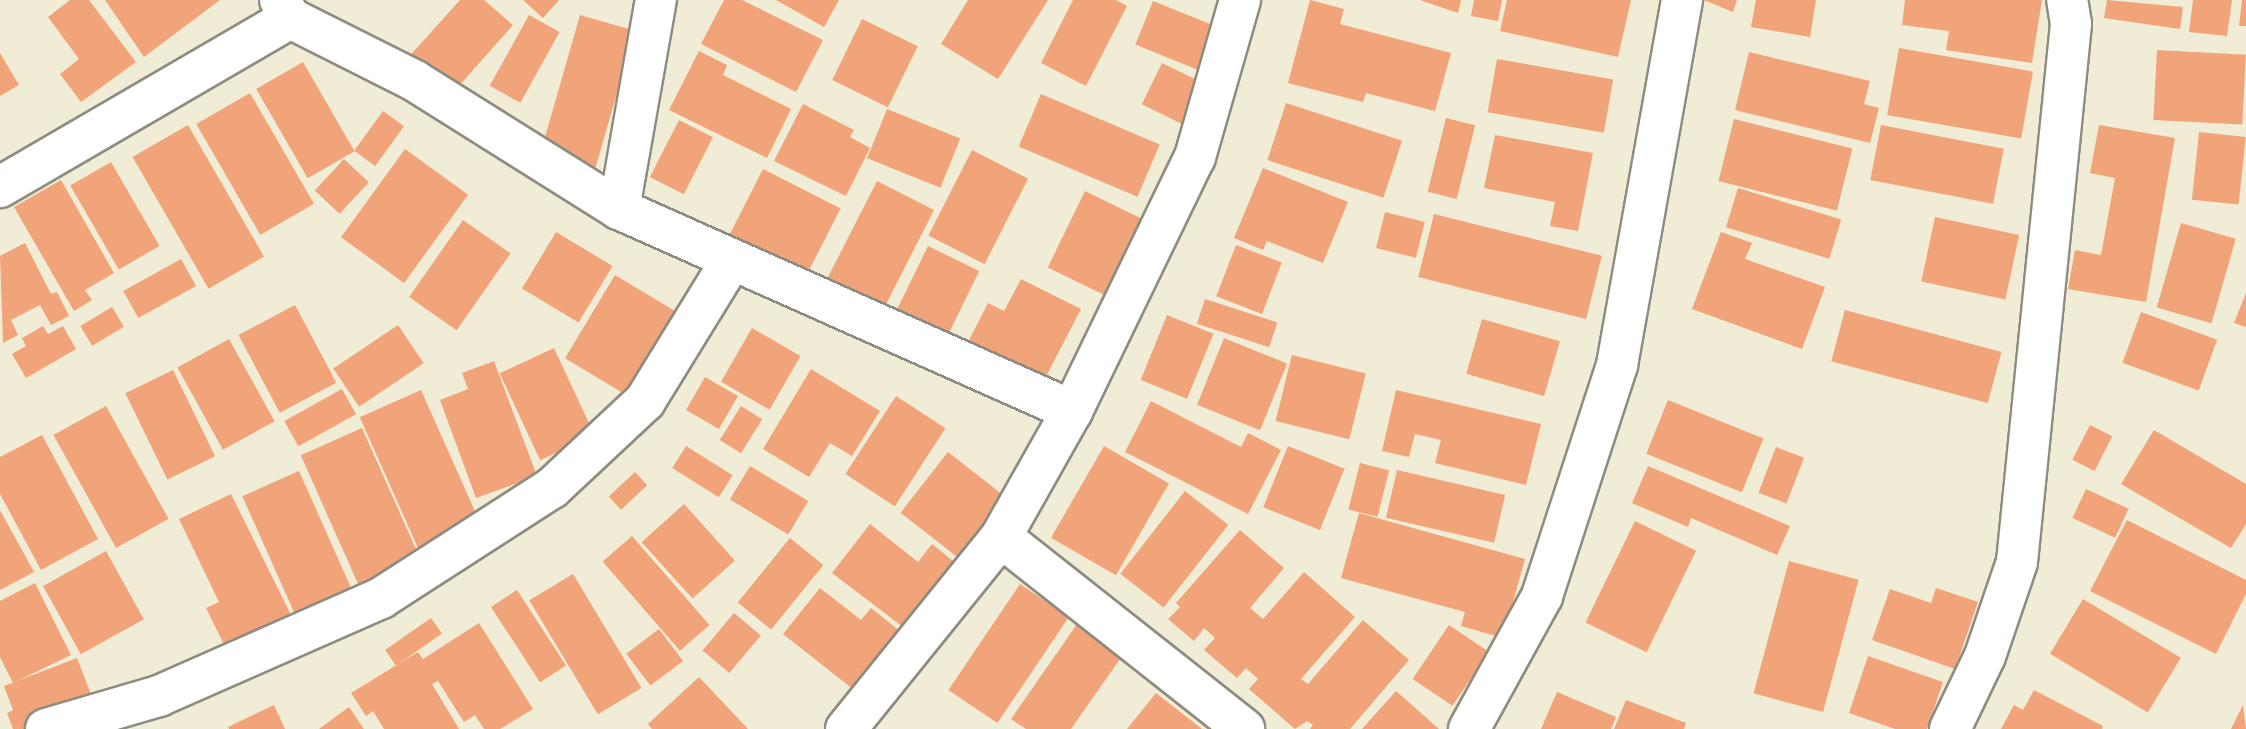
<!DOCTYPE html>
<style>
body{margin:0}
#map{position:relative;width:2246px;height:729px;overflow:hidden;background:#f1ecd5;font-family:"IM FELL DW Pica",serif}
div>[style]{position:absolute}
.building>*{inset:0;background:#f1a379;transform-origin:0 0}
.roads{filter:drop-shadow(2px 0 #8e8c80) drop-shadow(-2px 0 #8e8c80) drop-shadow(0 2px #8e8c80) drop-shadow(0 -2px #8e8c80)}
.minor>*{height:40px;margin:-20px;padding:0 20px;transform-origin:20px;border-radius:20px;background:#fff}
span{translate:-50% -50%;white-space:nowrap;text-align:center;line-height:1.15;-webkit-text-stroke:7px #fbf7ec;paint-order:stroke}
</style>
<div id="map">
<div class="building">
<i style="clip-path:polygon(70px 0,89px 0,136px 62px,81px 102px,60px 74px,79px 59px,48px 17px)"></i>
<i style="clip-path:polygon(105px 0,220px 0,144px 57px)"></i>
<i style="clip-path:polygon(460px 0,484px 0,513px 25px,449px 97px,406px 60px)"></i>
<i style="clip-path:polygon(523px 0,559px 0,543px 18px)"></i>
<i style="clip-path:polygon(724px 0,742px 0,823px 40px,796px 92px,701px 44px)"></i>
<i style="clip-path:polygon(776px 0,839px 0,824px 27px)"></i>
<i style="clip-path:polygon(968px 0,1048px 0,998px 79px,941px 44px)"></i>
<i style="clip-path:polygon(1073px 0,1116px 0,1127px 6px,1086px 86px,1041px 63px)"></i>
<i style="clip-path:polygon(1310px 0,1344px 9px,1340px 24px,1451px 53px,1435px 111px,1366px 93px,1363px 102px,1288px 83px)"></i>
<i style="clip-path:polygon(1420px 0,1461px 0,1458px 13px)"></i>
<i style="clip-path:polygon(1474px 0,1502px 0,1498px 21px,1471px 16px)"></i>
<i style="clip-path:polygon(1507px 0,1631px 0,1618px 57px,1500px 31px)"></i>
<i style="clip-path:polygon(1704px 0,1737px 0,1733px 12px)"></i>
<i style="clip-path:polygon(1756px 0,1816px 0,1810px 37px,1751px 27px)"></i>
<i style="clip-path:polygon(1905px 0,2042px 0,2032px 63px,1946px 50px,1949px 31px,1902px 25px)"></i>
<i style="clip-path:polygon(2107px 0,2183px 7px,2180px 29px,2104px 18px)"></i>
<i style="clip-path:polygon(2193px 0,2232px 0,2227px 36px,2189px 32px)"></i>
<i style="clip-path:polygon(2242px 0,2246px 0,2246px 26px,2239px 26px)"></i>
<i style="left:1153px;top:1px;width:75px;height:47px;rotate:22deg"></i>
<i style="left:529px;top:15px;width:35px;height:81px;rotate:29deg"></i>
<i style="left:580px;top:15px;width:57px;height:142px;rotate:16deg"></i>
<i style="left:862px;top:19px;width:62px;height:68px;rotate:26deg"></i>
<i style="left:1899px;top:48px;width:136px;height:68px;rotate:10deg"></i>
<i style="left:2157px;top:50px;width:89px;height:70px;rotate:3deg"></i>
<i style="clip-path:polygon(699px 51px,727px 65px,723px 75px,791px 109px,767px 158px,669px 110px)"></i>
<i style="clip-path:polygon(1749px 52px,1870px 81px,1864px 104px,1879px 108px,1870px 143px,1735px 110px)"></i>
<i style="clip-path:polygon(0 53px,19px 85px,0 96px)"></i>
<i style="left:1497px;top:59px;width:118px;height:54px;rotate:10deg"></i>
<i style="left:303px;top:62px;width:103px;height:54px;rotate:60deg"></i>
<i style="left:1162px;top:63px;width:51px;height:46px;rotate:26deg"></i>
<i style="left:250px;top:93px;width:128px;height:62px;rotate:60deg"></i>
<i style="left:1041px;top:94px;width:129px;height:57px;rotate:23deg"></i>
<i style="left:1286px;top:103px;width:122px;height:60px;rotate:18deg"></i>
<i style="clip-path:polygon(803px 104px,854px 130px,850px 137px,870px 148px,846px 196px,774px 161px)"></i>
<i style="left:887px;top:109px;width:79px;height:53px;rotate:22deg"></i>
<i style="left:383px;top:111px;width:26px;height:49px;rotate:36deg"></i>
<i style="left:1446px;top:118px;width:30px;height:76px;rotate:14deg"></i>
<i style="left:1734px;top:119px;width:122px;height:64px;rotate:14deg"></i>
<i style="left:679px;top:120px;width:38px;height:64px;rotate:27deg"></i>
<i style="left:188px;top:125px;width:152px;height:64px;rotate:60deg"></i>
<i style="left:1881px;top:125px;width:125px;height:56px;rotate:11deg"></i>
<i style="clip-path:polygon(2099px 125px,2175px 138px,2146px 302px,2068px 289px,2075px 250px,2101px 255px,2115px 178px,2090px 173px)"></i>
<i style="left:2199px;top:132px;width:47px;height:68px;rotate:6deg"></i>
<i style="clip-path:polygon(1495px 135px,1593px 153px,1578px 231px,1550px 226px,1555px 202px,1484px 188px)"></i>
<i style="left:405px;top:149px;width:78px;height:109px;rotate:36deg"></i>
<i style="left:972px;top:150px;width:63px;height:96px;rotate:27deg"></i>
<i style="left:344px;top:159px;width:34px;height:43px;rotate:43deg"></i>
<i style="left:111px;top:162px;width:97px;height:47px;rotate:60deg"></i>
<i style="clip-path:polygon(1263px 168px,1348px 202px,1323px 263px,1267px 241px,1263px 250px,1234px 238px)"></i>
<i style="left:763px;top:169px;width:87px;height:85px;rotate:27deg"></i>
<i style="clip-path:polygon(61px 180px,114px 273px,85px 290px,92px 300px,74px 311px,14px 207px)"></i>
<i style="left:877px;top:181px;width:64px;height:117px;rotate:27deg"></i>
<i style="left:1738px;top:188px;width:108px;height:41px;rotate:17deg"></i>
<i style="left:1085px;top:191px;width:70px;height:85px;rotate:26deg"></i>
<i style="left:1385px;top:212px;width:41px;height:37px;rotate:14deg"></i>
<i style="left:1434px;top:214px;width:173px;height:65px;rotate:14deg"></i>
<i style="left:1935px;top:217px;width:86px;height:66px;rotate:12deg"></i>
<i style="left:463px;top:220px;width:58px;height:94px;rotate:35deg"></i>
<i style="left:2181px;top:223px;width:57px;height:88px;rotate:16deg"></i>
<i style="left:556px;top:232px;width:66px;height:66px;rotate:31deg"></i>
<i style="clip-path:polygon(1721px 232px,1752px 243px,1745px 259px,1825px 287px,1802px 349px,1692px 309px)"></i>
<i style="clip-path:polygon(25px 243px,51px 294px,57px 292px,69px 316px,51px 325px,40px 305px,11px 320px,18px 335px,3px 343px,0 256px)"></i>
<i style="left:1236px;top:245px;width:49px;height:55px;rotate:21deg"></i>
<i style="left:928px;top:246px;width:57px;height:86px;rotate:26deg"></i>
<i style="left:181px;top:259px;width:31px;height:66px;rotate:61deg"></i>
<i style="left:615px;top:275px;width:71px;height:97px;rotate:31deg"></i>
<i style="clip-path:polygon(1021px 279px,1081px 309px,1038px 392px,962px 354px,988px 303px,1004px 311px)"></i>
<i style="clip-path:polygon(2246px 293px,2246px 327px,2234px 323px)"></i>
<i style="left:1205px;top:299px;width:76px;height:26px;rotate:18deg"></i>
<i style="left:295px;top:305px;width:88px;height:64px;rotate:62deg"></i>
<i style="left:112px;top:307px;width:23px;height:37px;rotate:59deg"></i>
<i style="left:1845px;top:310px;width:162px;height:53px;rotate:15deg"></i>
<i style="left:2141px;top:312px;width:81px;height:54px;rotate:20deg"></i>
<i style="left:1167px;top:315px;width:50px;height:70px;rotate:22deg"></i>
<i style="left:1482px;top:319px;width:81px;height:57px;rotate:16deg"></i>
<i style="left:398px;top:325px;width:46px;height:78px;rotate:56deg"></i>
<i style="clip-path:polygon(43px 326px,48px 334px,63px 326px,76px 349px,26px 378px,12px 354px,26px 346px,22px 338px)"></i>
<i style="left:752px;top:328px;width:56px;height:62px;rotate:30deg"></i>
<i style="left:1224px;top:338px;width:68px;height:72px;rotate:22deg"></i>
<i style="left:229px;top:339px;width:94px;height:59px;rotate:61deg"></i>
<i style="left:554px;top:348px;width:96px;height:60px;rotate:65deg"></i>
<i style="left:1292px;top:355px;width:76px;height:68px;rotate:14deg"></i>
<i style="clip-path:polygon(494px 361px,537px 476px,476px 498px,440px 400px,468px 389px,462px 373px)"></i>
<i style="clip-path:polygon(811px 369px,880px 411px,852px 456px,830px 443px,809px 477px,763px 449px)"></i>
<i style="left:173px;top:370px;width:96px;height:53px;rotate:64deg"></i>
<i style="left:705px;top:377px;width:38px;height:38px;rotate:30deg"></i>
<i style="left:342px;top:389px;width:29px;height:66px;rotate:61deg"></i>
<i style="left:421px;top:390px;width:149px;height:67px;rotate:66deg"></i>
<i style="clip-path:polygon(1396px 390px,1541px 424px,1526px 485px,1435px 463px,1441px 440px,1415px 434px,1409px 457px,1382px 451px)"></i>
<i style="left:896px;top:396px;width:59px;height:93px;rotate:33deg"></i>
<i style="left:1668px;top:400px;width:103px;height:58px;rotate:22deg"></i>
<i style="clip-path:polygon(1151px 401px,1241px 447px,1248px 433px,1281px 450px,1248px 514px,1125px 452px)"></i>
<i style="left:106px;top:406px;width:129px;height:60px;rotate:61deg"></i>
<i style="left:741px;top:406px;width:25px;height:40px;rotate:32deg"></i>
<i style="left:2090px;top:425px;width:25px;height:39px;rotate:27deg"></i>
<i style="left:362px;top:428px;width:141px;height:67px;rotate:66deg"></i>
<i style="clip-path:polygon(2154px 430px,2246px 484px,2246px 524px,2231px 548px,2121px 484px)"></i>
<i style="clip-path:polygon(42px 435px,98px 539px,41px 570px,0 494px,0 457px)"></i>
<i style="left:686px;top:446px;width:55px;height:26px;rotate:32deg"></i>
<i style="left:1104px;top:446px;width:75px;height:106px;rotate:30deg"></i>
<i style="left:1288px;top:446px;width:61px;height:66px;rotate:22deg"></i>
<i style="left:1776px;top:447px;width:30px;height:49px;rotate:21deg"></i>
<i style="left:948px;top:452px;width:78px;height:77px;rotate:38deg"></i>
<i style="left:1360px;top:463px;width:30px;height:48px;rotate:14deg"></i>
<i style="left:750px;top:466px;width:68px;height:39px;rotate:31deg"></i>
<i style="clip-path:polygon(1648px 466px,1790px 526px,1777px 555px,1691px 518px,1688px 527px,1632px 503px)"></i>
<i style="left:1397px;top:470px;width:111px;height:49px;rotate:13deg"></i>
<i style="left:299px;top:471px;width:147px;height:62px;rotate:66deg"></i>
<i style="left:635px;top:472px;width:18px;height:36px;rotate:47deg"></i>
<i style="left:2086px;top:489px;width:47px;height:32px;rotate:25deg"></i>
<i style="left:1185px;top:491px;width:55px;height:105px;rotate:38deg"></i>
<i style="clip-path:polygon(231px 494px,298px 629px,232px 661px,206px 608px,219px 602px,179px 519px)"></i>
<i style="left:684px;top:504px;width:76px;height:57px;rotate:48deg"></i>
<i style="clip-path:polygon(0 510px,34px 572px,0 590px)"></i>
<i style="clip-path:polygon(1359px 513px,1525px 559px,1503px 638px,1461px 626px,1465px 612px,1341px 578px)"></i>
<i style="clip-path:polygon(2127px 520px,2246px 580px,2246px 594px,2216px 654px,2090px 591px)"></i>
<i style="left:1635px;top:521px;width:68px;height:113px;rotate:26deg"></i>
<i style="clip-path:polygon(870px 524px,918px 562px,932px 544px,958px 565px,907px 630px,832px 573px)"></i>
<i style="clip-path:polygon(1240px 530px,1284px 568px,1250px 608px,1263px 619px,1304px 572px,1355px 617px,1301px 679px,1308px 684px,1363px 620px,1409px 660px,1350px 729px,1310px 729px,1313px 725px,1307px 721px,1295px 729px,1249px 689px,1258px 679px,1246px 668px,1237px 678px,1204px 650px,1215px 638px,1204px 628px,1194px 641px,1168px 619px,1180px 607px,1176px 603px)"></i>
<i style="left:632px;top:536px;width:118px;height:39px;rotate:49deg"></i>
<i style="left:790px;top:538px;width:43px;height:83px;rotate:39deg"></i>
<i style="left:106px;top:551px;width:78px;height:72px;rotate:61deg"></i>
<i style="left:1789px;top:561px;width:72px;height:137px;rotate:15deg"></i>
<i style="left:573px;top:574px;width:133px;height:51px;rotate:59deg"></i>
<i style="clip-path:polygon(35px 583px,71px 655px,13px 683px,0 657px,0 601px)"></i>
<i style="left:1020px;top:584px;width:59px;height:128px;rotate:34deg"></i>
<i style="clip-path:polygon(820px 588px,861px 620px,871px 608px,905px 635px,858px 693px,783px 634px)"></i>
<i style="clip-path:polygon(1936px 588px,1978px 602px,1955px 669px,1872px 640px,1890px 589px,1931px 603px)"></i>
<i style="left:517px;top:590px;width:90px;height:31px;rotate:57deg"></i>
<i style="left:2083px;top:599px;width:114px;height:64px;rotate:31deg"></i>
<i style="left:734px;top:613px;width:35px;height:49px;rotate:40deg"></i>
<i style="clip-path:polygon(1082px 617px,1127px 649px,1071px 729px,1026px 729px,1011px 719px)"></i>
<i style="left:431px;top:618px;width:19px;height:56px;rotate:55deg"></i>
<i style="clip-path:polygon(479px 623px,533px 709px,500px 729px,484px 729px,475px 715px,464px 722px,438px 681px,432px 684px,459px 729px,384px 729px,373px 711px,366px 716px,351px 693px,418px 652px,423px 659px)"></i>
<i style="left:1449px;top:625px;width:48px;height:65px;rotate:34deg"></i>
<i style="left:659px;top:629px;width:40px;height:41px;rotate:53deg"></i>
<i style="clip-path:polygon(1868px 656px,1943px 682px,1927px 729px,1895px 729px,1849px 713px)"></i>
<i style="clip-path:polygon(77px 658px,95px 705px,33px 729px,13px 729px,7px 713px,13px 710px,4px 686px)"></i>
<i style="clip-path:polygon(699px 677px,748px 729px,652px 729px,648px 724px)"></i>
<i style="clip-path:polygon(2034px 690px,2103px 726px,2102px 729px,2001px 729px,2014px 705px,2023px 710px)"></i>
<i style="clip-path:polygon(1396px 691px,1439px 729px,1362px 729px)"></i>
<i style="clip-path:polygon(1557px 692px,1616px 717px,1611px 729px,1541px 729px)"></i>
<i style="clip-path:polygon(1156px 693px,1202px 729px,1127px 729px)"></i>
<i style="clip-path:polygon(1626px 700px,1686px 723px,1684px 729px,1614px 729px)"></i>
<i style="clip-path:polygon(274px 705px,285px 729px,229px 729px,228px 727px)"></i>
<i style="clip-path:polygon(2243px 705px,2246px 729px,2231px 729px)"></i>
<i style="clip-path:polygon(349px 707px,364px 729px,319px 729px)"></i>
</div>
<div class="roads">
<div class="minor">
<i style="left:280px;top:0;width:21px;rotate:61deg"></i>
<i style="left:290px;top:18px;width:140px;rotate:26.7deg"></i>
<i style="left:415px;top:81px;width:241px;rotate:32.1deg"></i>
<i style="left:619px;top:209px;width:496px;rotate:24deg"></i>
<i style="left:0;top:187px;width:336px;rotate:-30.2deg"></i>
<i style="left:619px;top:209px;width:212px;rotate:-80deg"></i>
<i style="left:1001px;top:537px;width:310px;rotate:38.3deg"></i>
<i style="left:46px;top:729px;width:118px;rotate:-16.3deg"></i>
<i style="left:159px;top:696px;width:243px;rotate:-23.8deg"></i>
<i style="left:381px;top:598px;width:203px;rotate:-32.8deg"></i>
<i style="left:552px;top:488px;width:127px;rotate:-43.1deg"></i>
<i style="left:645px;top:401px;width:164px;rotate:-58.4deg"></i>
<i style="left:846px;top:729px;width:247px;rotate:-51.1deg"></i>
<i style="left:1001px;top:537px;width:145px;rotate:-60.6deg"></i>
<i style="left:1072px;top:411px;width:282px;rotate:-64.2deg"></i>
<i style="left:1195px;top:157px;width:163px;rotate:-74deg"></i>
<i style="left:1469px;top:729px;width:152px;rotate:-61.2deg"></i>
<i style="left:1542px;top:596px;width:243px;rotate:-72deg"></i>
<i style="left:1617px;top:365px;width:371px;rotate:-79.9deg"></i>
<i style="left:1950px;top:729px;width:81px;rotate:-64.4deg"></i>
<i style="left:1985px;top:656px;width:99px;rotate:-71.2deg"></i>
<i style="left:2017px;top:562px;width:541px;rotate:-84.27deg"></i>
<i style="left:2071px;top:24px;width:24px;rotate:-99deg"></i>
</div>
</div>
</div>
